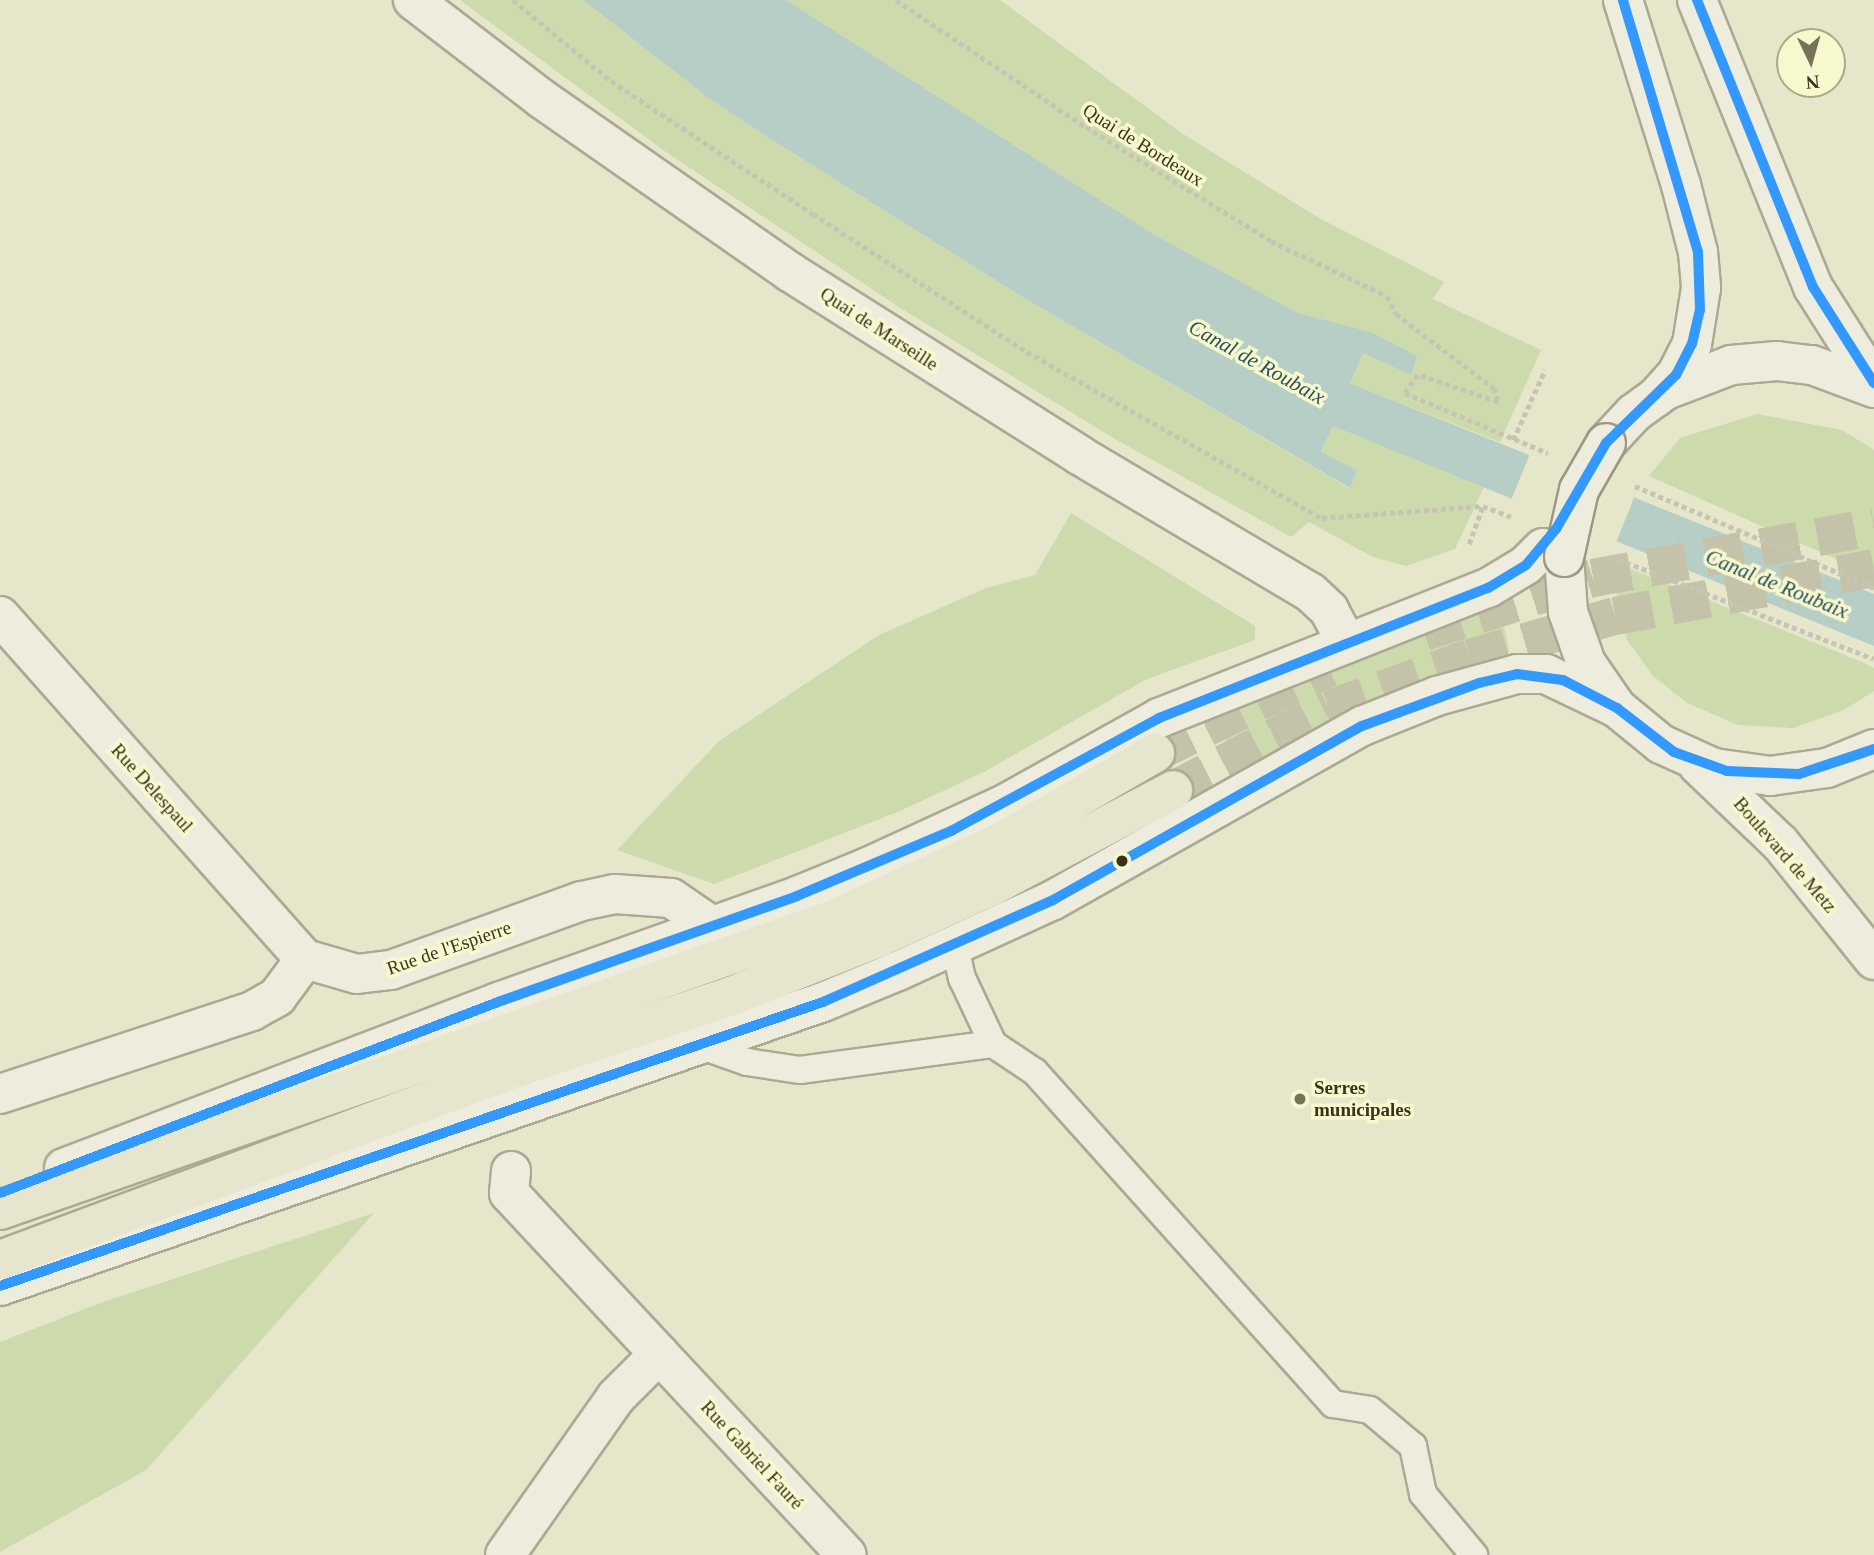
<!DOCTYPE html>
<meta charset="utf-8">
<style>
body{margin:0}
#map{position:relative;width:1874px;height:1555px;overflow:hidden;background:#e6e6cb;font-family:Georgia,serif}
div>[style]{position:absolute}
.green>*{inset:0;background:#ccdaac}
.water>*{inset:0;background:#b6cec5}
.pier>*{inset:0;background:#e6e6cb;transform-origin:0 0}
.primary-tunnel>*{height:38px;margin-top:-19px;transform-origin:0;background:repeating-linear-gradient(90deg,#c4c2a8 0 38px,transparent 0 57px)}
.path>*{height:4.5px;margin-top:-2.25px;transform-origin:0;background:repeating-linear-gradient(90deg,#c6c5b4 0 5px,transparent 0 8.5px)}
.roads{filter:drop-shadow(2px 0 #aba994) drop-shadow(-2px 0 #aba994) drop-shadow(0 2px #aba994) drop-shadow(0 -2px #aba994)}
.lane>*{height:26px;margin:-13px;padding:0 13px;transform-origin:13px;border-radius:13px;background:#eeeddd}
.street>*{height:38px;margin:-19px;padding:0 19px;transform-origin:19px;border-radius:19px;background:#eeeddd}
.secondary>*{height:38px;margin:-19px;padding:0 19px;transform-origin:19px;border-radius:19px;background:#eeeddd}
.primary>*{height:38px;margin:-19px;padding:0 19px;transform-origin:19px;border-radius:19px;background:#e6e5ce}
.bridges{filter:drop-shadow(2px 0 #9b9884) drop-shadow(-2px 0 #9b9884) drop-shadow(0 2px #9b9884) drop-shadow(0 -2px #9b9884)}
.secondary-bridge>*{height:38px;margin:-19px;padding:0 19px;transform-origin:19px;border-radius:19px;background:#eeeddd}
.bus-1>*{height:10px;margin:-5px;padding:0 5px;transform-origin:5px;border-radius:5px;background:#39f}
.dots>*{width:19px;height:19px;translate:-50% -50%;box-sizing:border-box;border:4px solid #f8f8cf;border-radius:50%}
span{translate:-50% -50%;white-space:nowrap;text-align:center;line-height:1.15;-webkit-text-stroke:7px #f8f8cf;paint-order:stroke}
.street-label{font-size:19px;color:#3a331b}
.poi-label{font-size:19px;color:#3a331b;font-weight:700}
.left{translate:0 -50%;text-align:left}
.water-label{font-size:21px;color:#29505b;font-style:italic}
.north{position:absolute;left:1776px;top:28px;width:70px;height:70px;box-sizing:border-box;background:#f8f8cf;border:2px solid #aca987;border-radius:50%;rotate:175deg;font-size:19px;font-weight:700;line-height:28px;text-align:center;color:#3a331b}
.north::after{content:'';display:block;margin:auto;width:24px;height:32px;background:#767259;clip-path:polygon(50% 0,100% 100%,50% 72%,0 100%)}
</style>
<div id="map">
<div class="green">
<i style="clip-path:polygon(460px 0,583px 0,710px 99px,766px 136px,1019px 295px,1349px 488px,1357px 470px,1321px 453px,1333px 426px,1484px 487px,1455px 549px,1406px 566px,1373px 557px,1309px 522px,1291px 537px,1115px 439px,902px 309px,666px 152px)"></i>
<i style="clip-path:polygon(786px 0,1000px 0,1183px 134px,1319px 218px,1444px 282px,1433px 299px,1541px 350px,1500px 442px,1350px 383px,1363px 352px,1411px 375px,1371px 332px,1298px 313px,1155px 235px)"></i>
<i style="clip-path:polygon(1757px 414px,1842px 430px,1874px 450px,1874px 576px,1649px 476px,1680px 438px)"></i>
<i style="clip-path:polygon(1071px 513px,1255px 626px,1255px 640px,1147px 679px,984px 772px,900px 811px,714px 884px,617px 850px,719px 741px,879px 635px,986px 588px,1035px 575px)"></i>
<i style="clip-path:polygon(1616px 563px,1860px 661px,1874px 668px,1874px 691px,1844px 710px,1793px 728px,1738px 725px,1687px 703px,1653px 676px,1627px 640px,1617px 600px)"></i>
<i style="clip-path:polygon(1499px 599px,1509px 652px,1375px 705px,1252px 776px,1204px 710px)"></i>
<i style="clip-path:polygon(374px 1213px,146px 1470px,0 1552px,0 1342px,103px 1302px)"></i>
</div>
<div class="water">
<i style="clip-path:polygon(583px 0,786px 0,1155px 235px,1298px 313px,1371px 332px,1417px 356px,1411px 375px,1363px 353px,1350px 383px,1874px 594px,1874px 646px,1333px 426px,1321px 452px,1357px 470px,1350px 488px,1019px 295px,766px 136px,710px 99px)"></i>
</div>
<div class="pier">
<i style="left:1531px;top:451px;width:113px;height:54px;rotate:22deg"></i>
</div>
<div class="primary-tunnel">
<i style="left:1424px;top:632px;width:177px;rotate:-17.7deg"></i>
<i style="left:1593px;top:578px;width:286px;rotate:-10.3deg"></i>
<i style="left:1155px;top:753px;width:193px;rotate:-26.2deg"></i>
<i style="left:1173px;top:790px;width:176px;rotate:-27.4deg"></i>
<i style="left:1329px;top:709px;width:150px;rotate:-19.9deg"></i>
<i style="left:1470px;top:658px;width:151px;rotate:-16.2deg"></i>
<i style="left:1615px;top:616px;width:263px;rotate:-10.5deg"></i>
</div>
<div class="path">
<i style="left:513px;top:0;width:127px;rotate:39.6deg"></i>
<i style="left:611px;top:81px;width:242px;rotate:33.4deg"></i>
<i style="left:813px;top:214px;width:255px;rotate:32.8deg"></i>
<i style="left:1027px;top:352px;width:338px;rotate:29.4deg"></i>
<i style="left:1322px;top:518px;width:161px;rotate:-4.3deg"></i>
<i style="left:1483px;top:506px;width:30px;rotate:21deg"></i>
<i style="left:896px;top:0;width:229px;rotate:33.8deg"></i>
<i style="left:1086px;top:127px;width:217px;rotate:31.6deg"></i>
<i style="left:1271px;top:241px;width:128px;rotate:25.4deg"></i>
<i style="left:1387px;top:296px;width:20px;rotate:63deg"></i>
<i style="left:1396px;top:314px;width:123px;rotate:37.1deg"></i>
<i style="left:1494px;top:388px;width:15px;rotate:74deg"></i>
<i style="left:1498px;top:402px;width:84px;rotate:-161.4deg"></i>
<i style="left:1418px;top:375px;width:22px;rotate:126deg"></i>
<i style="left:1405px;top:393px;width:155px;rotate:22.8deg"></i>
<i style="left:1513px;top:440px;width:77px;rotate:-65.4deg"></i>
<i style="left:1635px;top:486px;width:260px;rotate:23.1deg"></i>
<i style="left:1469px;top:544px;width:40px;rotate:-69.8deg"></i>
<i style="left:1610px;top:556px;width:283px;rotate:21.3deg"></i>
</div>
<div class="roads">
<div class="lane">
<i style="left:955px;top:946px;width:33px;rotate:78deg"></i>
<i style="left:962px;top:978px;width:73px;rotate:64.8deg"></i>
<i style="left:699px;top:1045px;width:51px;rotate:19.5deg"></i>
<i style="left:747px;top:1062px;width:54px;rotate:8.6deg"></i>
<i style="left:800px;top:1070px;width:195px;rotate:-7.7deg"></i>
<i style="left:993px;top:1044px;width:50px;rotate:33.7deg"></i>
<i style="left:1035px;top:1072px;width:446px;rotate:48.1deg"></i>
<i style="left:1333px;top:1404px;width:37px;rotate:9deg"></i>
<i style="left:1370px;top:1410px;width:56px;rotate:39.9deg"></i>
<i style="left:1413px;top:1446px;width:49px;rotate:78.2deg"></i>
<i style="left:1423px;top:1494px;width:80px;rotate:50.1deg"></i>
</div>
<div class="street">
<i style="left:413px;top:0;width:163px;rotate:37.5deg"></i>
<i style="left:542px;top:99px;width:302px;rotate:34.9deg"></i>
<i style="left:790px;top:272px;width:342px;rotate:32.3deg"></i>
<i style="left:1079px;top:455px;width:269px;rotate:30.7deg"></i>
<i style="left:1310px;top:592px;width:26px;rotate:43deg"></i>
<i style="left:1329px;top:610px;width:38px;rotate:62deg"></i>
<i style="left:0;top:616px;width:459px;rotate:48.4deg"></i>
<i style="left:305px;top:959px;width:54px;rotate:16.1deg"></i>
<i style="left:357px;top:974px;width:34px;rotate:-7deg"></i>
<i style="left:391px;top:970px;width:203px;rotate:-19.9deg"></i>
<i style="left:582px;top:901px;width:34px;rotate:-12deg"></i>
<i style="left:615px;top:894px;width:56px;rotate:4.1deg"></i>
<i style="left:671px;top:898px;width:50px;rotate:34.3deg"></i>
<i style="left:0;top:1094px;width:265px;rotate:-18.2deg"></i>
<i style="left:252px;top:1011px;width:29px;rotate:-29deg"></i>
<i style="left:277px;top:997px;width:47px;rotate:-53.6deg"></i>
<i style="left:511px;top:1171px;width:22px;rotate:95deg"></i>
<i style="left:509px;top:1193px;width:495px;rotate:47deg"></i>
<i style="left:505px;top:1555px;width:193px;rotate:-54.9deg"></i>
<i style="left:616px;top:1397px;width:61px;rotate:-45deg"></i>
</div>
<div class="secondary">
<i style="left:1623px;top:0;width:194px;rotate:72.6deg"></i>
<i style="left:1681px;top:185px;width:69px;rotate:75.8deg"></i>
<i style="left:1698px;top:252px;width:36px;rotate:85deg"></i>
<i style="left:1701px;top:288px;width:57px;rotate:99.1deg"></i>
<i style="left:1692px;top:344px;width:35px;rotate:117deg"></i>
<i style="left:1676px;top:375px;width:30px;rotate:132deg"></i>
<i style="left:1697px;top:0;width:310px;rotate:68deg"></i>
<i style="left:1813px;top:287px;width:114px;rotate:57.6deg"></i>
<i style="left:1606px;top:443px;width:41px;rotate:-47deg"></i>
<i style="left:1634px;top:413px;width:39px;rotate:-36deg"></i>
<i style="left:1666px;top:390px;width:70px;rotate:-21deg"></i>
<i style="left:1731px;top:365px;width:46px;rotate:-5deg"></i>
<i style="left:1777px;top:361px;width:35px;rotate:7deg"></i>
<i style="left:1812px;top:365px;width:66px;rotate:20.4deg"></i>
<i style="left:1564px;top:557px;width:55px;rotate:85.8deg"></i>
<i style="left:1568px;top:612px;width:54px;rotate:70.6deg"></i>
<i style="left:1586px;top:663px;width:55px;rotate:55.4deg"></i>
<i style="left:1617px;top:708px;width:57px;rotate:39.3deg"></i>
<i style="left:1661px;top:744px;width:58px;rotate:24.4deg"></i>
<i style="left:1714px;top:768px;width:57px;rotate:8.1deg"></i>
<i style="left:1770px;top:776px;width:58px;rotate:-8deg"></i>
<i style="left:1827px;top:768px;width:51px;rotate:-22deg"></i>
<i style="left:1698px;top:765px;width:113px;rotate:43.6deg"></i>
<i style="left:1780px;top:843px;width:150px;rotate:51.2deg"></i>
<i style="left:64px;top:1168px;width:465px;rotate:-20.9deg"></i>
<i style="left:498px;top:1002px;width:317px;rotate:-19.5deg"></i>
<i style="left:797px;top:896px;width:77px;rotate:-22.2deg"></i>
<i style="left:868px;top:867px;width:149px;rotate:-24.7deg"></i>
<i style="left:1003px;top:805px;width:179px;rotate:-29.1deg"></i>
<i style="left:1159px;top:718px;width:354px;rotate:-21.6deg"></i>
<i style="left:1488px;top:588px;width:44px;rotate:-31.2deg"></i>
<i style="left:1526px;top:565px;width:24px;rotate:-45deg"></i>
<i style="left:0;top:1286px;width:871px;rotate:-19.04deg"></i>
<i style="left:823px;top:1002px;width:81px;rotate:-22.5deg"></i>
<i style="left:898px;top:971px;width:170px;rotate:-24.6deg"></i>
<i style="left:1053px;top:900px;width:355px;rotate:-29.4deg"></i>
<i style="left:1362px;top:726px;width:81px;rotate:-21.8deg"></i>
<i style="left:1437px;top:696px;width:83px;rotate:-15.4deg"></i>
<i style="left:1517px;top:674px;width:29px"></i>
<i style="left:1546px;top:674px;width:79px;rotate:25.6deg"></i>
</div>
<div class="primary">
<i style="left:0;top:1210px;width:883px;rotate:-19.23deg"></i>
<i style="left:834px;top:919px;width:184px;rotate:-24.8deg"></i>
<i style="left:1001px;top:842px;width:178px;rotate:-30deg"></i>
<i style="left:0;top:1260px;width:551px;rotate:-20.41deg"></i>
<i style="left:516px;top:1068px;width:230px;rotate:-18.5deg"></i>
<i style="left:734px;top:995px;width:155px;rotate:-21.6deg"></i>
<i style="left:878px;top:938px;width:125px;rotate:-24.5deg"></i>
<i style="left:992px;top:886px;width:205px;rotate:-27.9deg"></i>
</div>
</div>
<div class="bridges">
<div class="secondary-bridge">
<i style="left:1564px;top:557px;width:69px;rotate:-77.4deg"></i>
<i style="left:1579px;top:490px;width:54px;rotate:-60.1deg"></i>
</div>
</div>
<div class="bus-1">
<i style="left:1697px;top:0;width:310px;rotate:68deg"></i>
<i style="left:1813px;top:287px;width:114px;rotate:57.6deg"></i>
<i style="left:0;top:1193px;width:533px;rotate:-20.98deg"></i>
<i style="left:498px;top:1002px;width:317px;rotate:-19.5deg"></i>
<i style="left:797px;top:896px;width:167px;rotate:-22.9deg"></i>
<i style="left:951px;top:831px;width:237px;rotate:-28.5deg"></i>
<i style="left:1159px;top:718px;width:354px;rotate:-21.6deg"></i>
<i style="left:1488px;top:588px;width:44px;rotate:-31.2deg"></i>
<i style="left:1526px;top:565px;width:47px;rotate:-50.2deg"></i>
<i style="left:1556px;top:529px;width:99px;rotate:-59.8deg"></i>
<i style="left:1606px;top:443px;width:98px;rotate:-44.2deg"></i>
<i style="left:1676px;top:375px;width:35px;rotate:-63deg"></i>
<i style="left:1692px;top:344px;width:35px;rotate:-77deg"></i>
<i style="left:1700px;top:310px;width:58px;rotate:-92deg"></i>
<i style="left:1698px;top:252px;width:263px;rotate:-106.6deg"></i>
<i style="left:0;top:1286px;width:871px;rotate:-19.04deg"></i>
<i style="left:823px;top:1002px;width:252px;rotate:-23.9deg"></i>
<i style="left:1053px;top:900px;width:355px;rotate:-29.4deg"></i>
<i style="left:1362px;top:726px;width:125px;rotate:-20.2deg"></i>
<i style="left:1479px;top:683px;width:39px;rotate:-13deg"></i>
<i style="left:1517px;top:674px;width:46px;rotate:7.4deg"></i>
<i style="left:1563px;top:680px;width:61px;rotate:27.4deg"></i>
<i style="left:1617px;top:708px;width:72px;rotate:37.7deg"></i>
<i style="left:1674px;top:752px;width:56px;rotate:19.7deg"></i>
<i style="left:1727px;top:771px;width:72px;rotate:2.4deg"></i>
<i style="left:1799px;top:774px;width:79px;rotate:-18.4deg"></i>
</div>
<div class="dots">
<i style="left:1122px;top:861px;background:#3a331b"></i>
<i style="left:1300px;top:1099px;background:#767259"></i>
</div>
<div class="street-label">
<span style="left:1143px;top:145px;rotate:32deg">Quai de Bordeaux</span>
<span style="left:879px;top:329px;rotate:33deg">Quai de Marseille</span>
<span style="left:152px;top:788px;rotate:48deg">Rue Delespaul</span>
<span style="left:1785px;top:855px;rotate:49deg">Boulevard de Metz</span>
<span style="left:449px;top:948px;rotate:-19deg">Rue de l'Espierre</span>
<span style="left:752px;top:1455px;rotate:47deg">Rue Gabriel Fauré</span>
</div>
<div class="poi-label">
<span class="left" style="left:1314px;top:1099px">Serres<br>municipales</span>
</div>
<div class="water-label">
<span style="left:1257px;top:362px;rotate:29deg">Canal de Roubaix</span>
<span style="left:1777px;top:584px;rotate:22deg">Canal de Roubaix</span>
</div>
<div class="north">N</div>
</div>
